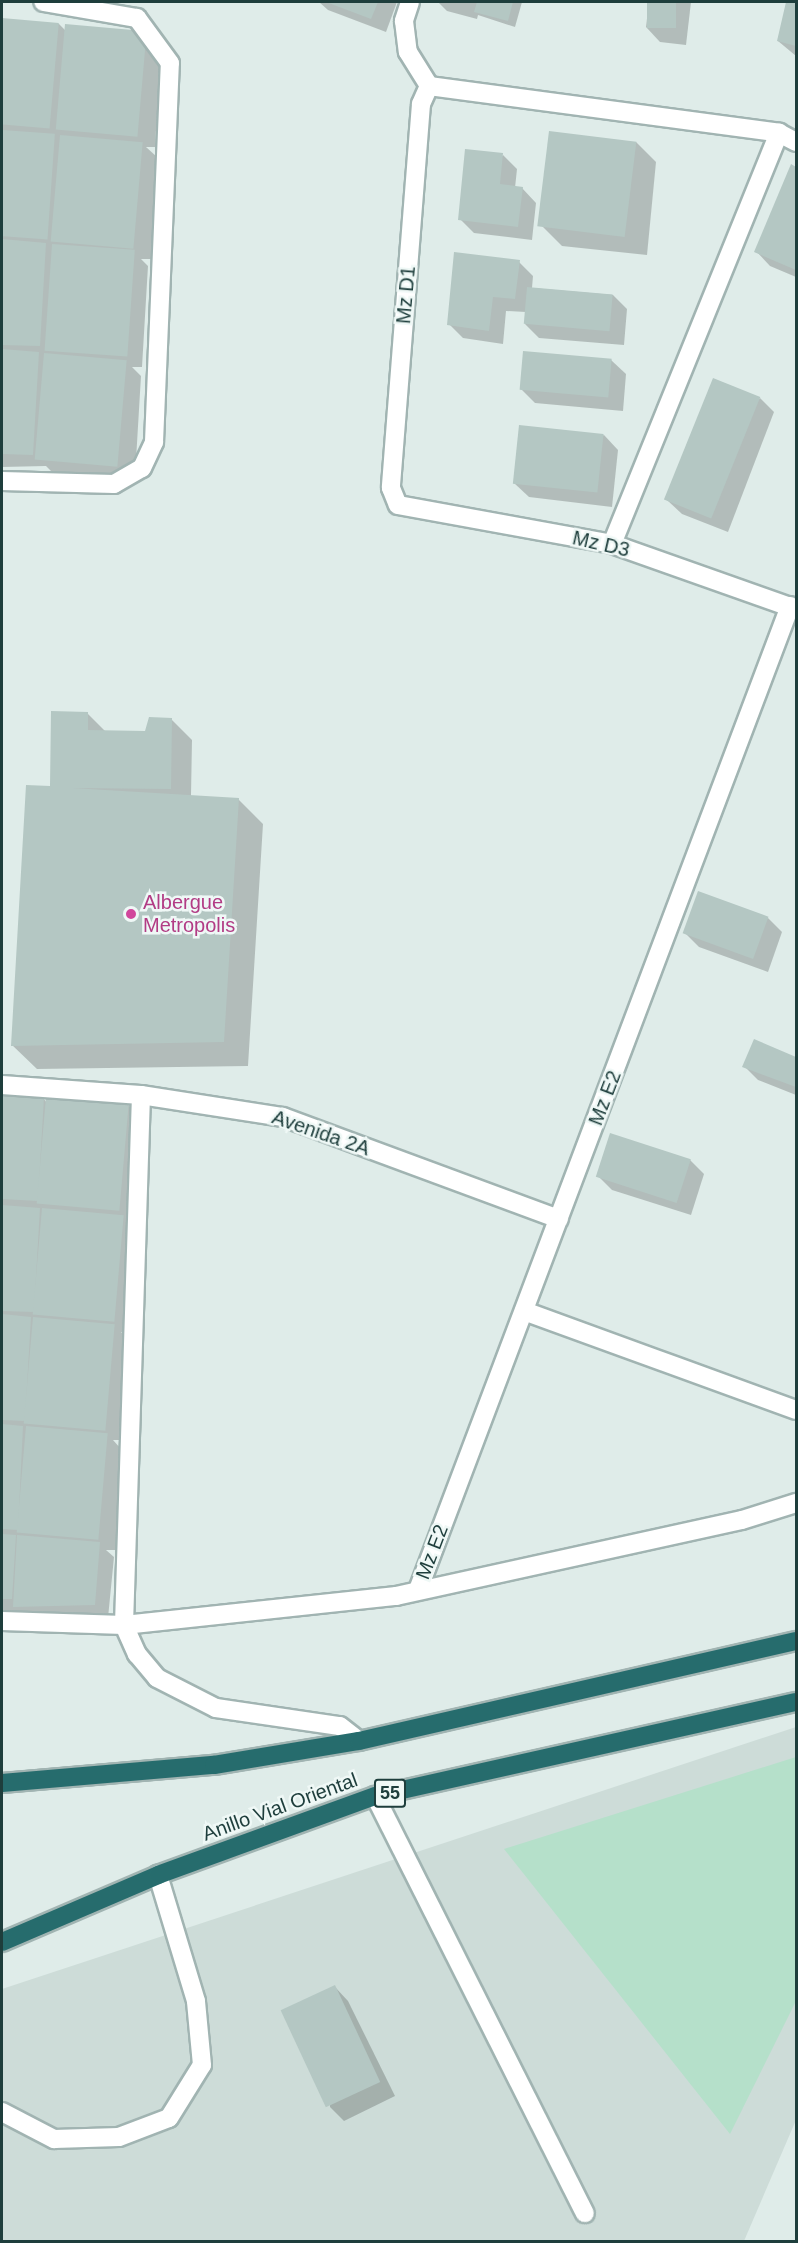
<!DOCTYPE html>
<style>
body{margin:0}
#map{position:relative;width:798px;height:2243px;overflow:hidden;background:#dfece9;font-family:Arial,sans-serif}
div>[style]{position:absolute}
.built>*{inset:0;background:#cddcd8}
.green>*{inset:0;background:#b5e0ca}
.shadow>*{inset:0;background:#0003}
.building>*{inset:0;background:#b4c7c3;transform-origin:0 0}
.roads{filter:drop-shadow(2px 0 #a1b4b2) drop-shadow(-2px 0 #a1b4b2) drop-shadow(0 2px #a1b4b2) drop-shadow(0 -2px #a1b4b2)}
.minor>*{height:18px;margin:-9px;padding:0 9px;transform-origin:9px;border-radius:9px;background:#fff}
.highway>*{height:18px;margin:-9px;padding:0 9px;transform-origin:9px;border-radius:9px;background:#266c6d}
.dots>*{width:16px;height:16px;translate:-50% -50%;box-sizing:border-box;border:3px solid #eff8f6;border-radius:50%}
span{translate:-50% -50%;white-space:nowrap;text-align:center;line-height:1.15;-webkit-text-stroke:5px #eff8f6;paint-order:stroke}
.shield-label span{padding:2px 4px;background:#eff8f6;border:2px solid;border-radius:4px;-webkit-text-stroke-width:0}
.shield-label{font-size:18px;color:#1e3e3c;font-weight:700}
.street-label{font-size:20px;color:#1e3e3c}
.hotel-label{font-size:20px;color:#b23c85}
.left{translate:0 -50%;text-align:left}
.frame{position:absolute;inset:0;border:3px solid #1e3e3c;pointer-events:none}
</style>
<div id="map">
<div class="built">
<i style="clip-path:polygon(796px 1727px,796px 2120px,744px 2241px,2px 2241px,2px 1989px)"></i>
</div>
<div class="green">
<i style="clip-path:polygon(796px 1757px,796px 2001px,730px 2134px,504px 1849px)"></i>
</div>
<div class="shadow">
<i style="clip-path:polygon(319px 2px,397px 2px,386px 32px,328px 10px)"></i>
<i style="clip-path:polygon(438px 2px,522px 2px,515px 27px,478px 15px,477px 19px,447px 11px)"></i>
<i style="clip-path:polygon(649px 2px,691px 2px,686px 45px,660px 42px,646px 27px)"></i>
<i style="clip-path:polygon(788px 2px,796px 2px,796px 56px,778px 41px)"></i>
<i style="clip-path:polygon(2px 19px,59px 24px,66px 31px,161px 46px,155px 147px,146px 147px,157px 157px,151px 259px,141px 259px,148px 266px,142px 367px,132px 367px,141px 376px,135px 477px,54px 474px,46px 466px,2px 467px)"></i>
<i style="clip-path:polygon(636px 142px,656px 162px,647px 255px,562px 246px,542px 226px)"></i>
<i style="clip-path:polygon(503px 155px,517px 169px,515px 188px,522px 188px,536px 203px,532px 240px,474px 233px,460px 219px)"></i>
<i style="clip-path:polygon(792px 166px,796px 168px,796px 277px,770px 266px,756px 251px)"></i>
<i style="clip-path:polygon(519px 262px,533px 276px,532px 288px,613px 295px,627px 309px,624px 345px,539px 338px,525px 324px,526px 312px,506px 311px,503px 344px,463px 338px,449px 324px)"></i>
<i style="clip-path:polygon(611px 360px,626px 374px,623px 411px,535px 403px,521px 389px)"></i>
<i style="clip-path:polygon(760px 398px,774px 412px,728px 532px,682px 514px,667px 500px)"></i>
<i style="clip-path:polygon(604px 435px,618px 450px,612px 507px,529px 497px,514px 483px)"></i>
<i style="clip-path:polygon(87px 713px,105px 731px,146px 732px,172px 720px,192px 740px,191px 796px,238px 799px,263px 824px,248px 1066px,37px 1069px,12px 1045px,51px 788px)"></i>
<i style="clip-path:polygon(768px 918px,782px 932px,768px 972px,699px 947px,685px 933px)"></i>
<i style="clip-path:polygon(755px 1041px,796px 1059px,796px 1095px,758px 1080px,744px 1066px)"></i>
<i style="clip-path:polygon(2px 1095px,44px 1099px,47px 1103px,128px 1105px,142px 1119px,137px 1221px,127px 1221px,138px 1231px,132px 1332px,121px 1332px,129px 1339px,124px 1440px,113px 1440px,121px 1449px,116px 1550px,106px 1550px,114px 1557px,108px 1618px,28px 1621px,20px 1613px,2px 1613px)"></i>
<i style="clip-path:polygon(690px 1160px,704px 1174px,691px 1215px,612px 1190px,598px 1176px)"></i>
<i style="clip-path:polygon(334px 1986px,348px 2001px,395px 2096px,344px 2121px,330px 2107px)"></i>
</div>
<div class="building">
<i style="clip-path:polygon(326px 2px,378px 2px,371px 19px)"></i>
<i style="clip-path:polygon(477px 2px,513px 2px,508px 21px,474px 12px)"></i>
<i style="left:647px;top:2px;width:29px;height:26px"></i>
<i style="clip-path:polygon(786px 2px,796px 2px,796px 46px,777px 41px)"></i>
<i style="left:2px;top:18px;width:57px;height:106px;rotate:5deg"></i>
<i style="left:65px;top:24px;width:82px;height:106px;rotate:5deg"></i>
<i style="left:2px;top:130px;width:53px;height:106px;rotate:4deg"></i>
<i style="left:549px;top:131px;width:88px;height:96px;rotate:7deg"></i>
<i style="left:60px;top:135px;width:83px;height:107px;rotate:5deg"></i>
<i style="clip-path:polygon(465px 149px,503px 153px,500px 184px,523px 187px,518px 227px,458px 220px)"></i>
<i style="clip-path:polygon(791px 164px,796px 167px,796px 270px,754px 252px)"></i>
<i style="clip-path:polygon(2px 239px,46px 243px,40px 346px,2px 345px)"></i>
<i style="left:52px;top:244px;width:83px;height:107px;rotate:4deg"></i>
<i style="clip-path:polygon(454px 252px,520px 260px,515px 299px,493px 297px,489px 331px,447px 325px)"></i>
<i style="left:527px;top:287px;width:86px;height:37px;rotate:5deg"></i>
<i style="clip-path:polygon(2px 349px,39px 352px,33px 455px,2px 454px)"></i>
<i style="left:523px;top:351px;width:89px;height:39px;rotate:5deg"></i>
<i style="left:44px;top:353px;width:83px;height:107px;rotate:5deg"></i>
<i style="left:713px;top:378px;width:51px;height:131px;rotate:22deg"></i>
<i style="left:519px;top:425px;width:85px;height:59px;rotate:6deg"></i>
<i style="clip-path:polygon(51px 711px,88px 712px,88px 730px,145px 731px,149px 717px,172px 718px,171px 789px,72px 788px,239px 798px,224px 1042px,11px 1046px,26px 785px,50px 786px)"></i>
<i style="left:698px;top:891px;width:75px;height:45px;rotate:20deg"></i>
<i style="clip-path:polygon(754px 1039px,796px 1057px,796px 1087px,742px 1067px)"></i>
<i style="clip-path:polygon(2px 1094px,44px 1097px,38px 1201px,2px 1199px)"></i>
<i style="left:46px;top:1097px;width:83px;height:107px;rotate:5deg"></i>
<i style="left:610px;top:1133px;width:85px;height:46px;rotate:18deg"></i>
<i style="clip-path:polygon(2px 1205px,40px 1208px,34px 1312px,2px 1311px)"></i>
<i style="left:42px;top:1208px;width:82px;height:107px;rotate:5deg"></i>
<i style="clip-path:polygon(2px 1314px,31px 1317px,25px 1421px,2px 1420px)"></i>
<i style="left:33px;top:1317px;width:82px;height:107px;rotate:5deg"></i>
<i style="clip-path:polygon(2px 1424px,23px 1426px,18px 1530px,2px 1529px)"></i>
<i style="left:26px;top:1426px;width:82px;height:107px;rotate:5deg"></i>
<i style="clip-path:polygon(2px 1534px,16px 1535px,12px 1599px,2px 1599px)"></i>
<i style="clip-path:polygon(17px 1535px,100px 1542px,95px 1605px,13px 1607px)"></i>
<i style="left:335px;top:1985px;width:107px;height:60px;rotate:65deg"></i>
</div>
<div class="roads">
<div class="minor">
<i style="left:410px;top:2px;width:20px;rotate:108deg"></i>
<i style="left:404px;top:21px;width:31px;rotate:83deg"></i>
<i style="left:408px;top:52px;width:40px;rotate:58deg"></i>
<i style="left:429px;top:86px;width:20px;rotate:114deg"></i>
<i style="left:421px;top:104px;width:385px;rotate:94.5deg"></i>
<i style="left:391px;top:488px;width:18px;rotate:68deg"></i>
<i style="left:398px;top:505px;width:218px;rotate:10.3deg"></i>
<i style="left:612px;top:544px;width:195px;rotate:19.5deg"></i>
<i style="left:429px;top:86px;width:353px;rotate:7.6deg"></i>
<i style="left:779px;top:133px;width:19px;rotate:28deg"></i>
<i style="left:2px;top:481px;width:112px;rotate:1.5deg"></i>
<i style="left:114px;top:484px;width:32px;rotate:-30deg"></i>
<i style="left:142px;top:468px;width:29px;rotate:-65deg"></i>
<i style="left:154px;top:442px;width:379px;rotate:-87.6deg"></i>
<i style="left:170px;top:63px;width:56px;rotate:-126.3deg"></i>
<i style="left:137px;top:18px;width:95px;rotate:-170.3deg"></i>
<i style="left:612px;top:544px;width:444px;rotate:-67.9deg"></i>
<i style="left:2px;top:1085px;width:139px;rotate:4.1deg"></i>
<i style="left:141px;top:1095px;width:144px;rotate:8.8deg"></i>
<i style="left:283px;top:1117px;width:294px;rotate:20.3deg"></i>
<i style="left:141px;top:1095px;width:530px;rotate:91.84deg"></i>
<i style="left:124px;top:1625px;width:32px;rotate:66deg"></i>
<i style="left:137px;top:1654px;width:31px;rotate:50deg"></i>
<i style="left:157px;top:1678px;width:66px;rotate:27deg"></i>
<i style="left:216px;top:1708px;width:125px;rotate:8.3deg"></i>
<i style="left:340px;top:1726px;width:24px;rotate:38deg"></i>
<i style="left:524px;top:1311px;width:289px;rotate:20deg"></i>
<i style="left:418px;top:1590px;width:1052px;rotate:-69.29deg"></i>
<i style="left:2px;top:1621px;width:122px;rotate:1.9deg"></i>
<i style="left:124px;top:1625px;width:274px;rotate:-6.1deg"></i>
<i style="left:396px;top:1596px;width:354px;rotate:-12.4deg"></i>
<i style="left:742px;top:1520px;width:57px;rotate:-17.5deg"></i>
<i style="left:375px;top:1796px;width:467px;rotate:63.3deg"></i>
<i style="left:2px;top:2112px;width:59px;rotate:27.4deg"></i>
<i style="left:54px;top:2139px;width:65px;rotate:-1.8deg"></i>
<i style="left:119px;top:2137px;width:53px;rotate:-20.8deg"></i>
<i style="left:169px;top:2118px;width:62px;rotate:-58.1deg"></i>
<i style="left:202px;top:2065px;width:64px;rotate:-95.4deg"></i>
<i style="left:196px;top:2001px;width:132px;rotate:-106.8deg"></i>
</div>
<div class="highway">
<i style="left:2px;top:1783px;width:213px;rotate:-4.9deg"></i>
<i style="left:214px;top:1765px;width:147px;rotate:-9.4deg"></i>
<i style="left:359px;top:1741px;width:448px;rotate:-12.9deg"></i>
<i style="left:2px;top:1942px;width:170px;rotate:-23.2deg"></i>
<i style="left:158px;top:1875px;width:231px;rotate:-20deg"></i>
<i style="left:375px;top:1796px;width:431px;rotate:-12.6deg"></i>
</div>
</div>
<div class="dots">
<i style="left:131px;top:914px;background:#d1479c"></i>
</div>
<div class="shield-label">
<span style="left:390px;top:1793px">55</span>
</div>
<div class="street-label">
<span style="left:406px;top:295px;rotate:-85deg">Mz D1</span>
<span style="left:601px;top:544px;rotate:13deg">Mz D3</span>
<span style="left:605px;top:1098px;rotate:-69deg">Mz E2</span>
<span style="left:321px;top:1133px;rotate:19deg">Avenida 2A</span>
<span style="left:432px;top:1552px;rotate:-69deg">Mz E2</span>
<span style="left:280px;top:1807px;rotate:-20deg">Anillo Vial Oriental</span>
</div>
<div class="hotel-label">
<span class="left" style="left:143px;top:914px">Albergue<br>Metropolis</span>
</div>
<div class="frame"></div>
</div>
